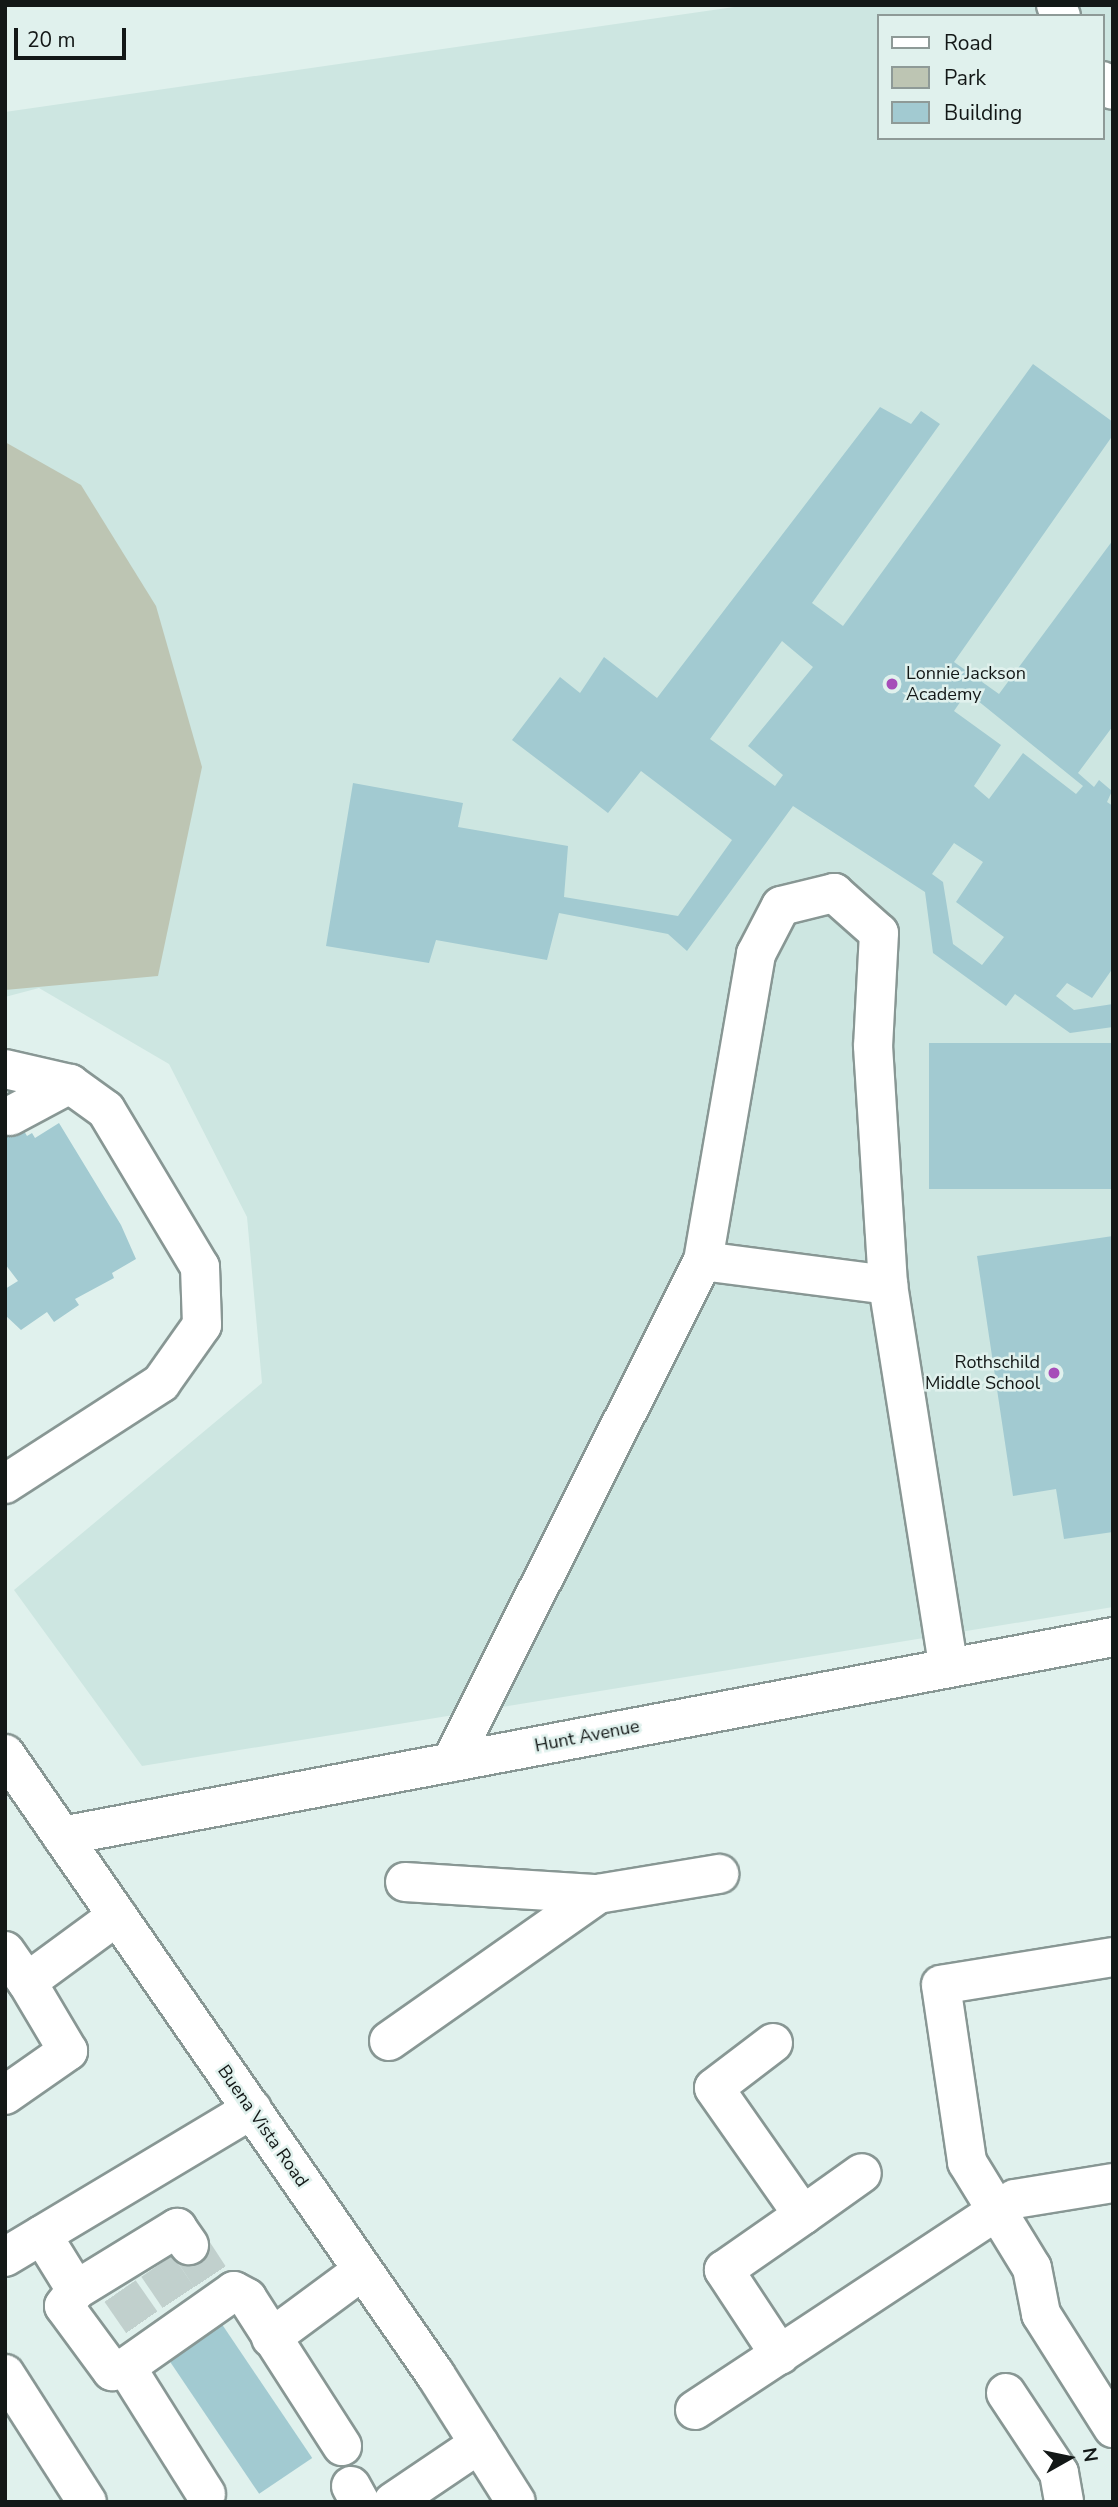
<!DOCTYPE html>
<style>
body{margin:0}
#map{position:relative;width:1118px;height:2507px;overflow:hidden;background:#e0f1ed;font-family:"Nunito Sans",sans-serif}
div>[style]{position:absolute}
.built>*{inset:0;background:#cde6e1}
.green>*{inset:0;background:#bdc5b3}
.building>*{inset:0;background:#a2cad1;transform-origin:0 0}
.minor-tunnel>*{height:38px;margin-top:-19px;transform-origin:0;background:repeating-linear-gradient(90deg,#c1d0cd 0 38px,transparent 0 57px)}
.roads{filter:drop-shadow(2px 0 #889794) drop-shadow(-2px 0 #889794) drop-shadow(0 2px #889794) drop-shadow(0 -2px #889794)}
.minor>*{height:38px;margin:-19px;padding:0 19px;transform-origin:19px;border-radius:19px;background:#fff}
.major>*{height:38px;margin:-19px;padding:0 19px;transform-origin:19px;border-radius:19px;background:#fff}
.dots>*{width:19px;height:19px;translate:-50% -50%;box-sizing:border-box;border:4px solid #e0f1ed;border-radius:50%}
span{translate:-50% -50%;white-space:nowrap;text-align:center;line-height:1.15;-webkit-text-stroke:5px #e0f1ed;paint-order:stroke}
.poi-label{font-size:18px;color:#131817}
.left{translate:0 -50%;text-align:left}
.right{translate:-100% -50%;text-align:right}
.street-label{font-size:18px;color:#131817}
.frame{position:absolute;inset:0;border:7px solid #131817;pointer-events:none}
.legend{position:absolute;left:877px;top:14px;width:228px;height:126px;box-sizing:border-box;background:#e0f1ed;border:2px solid #8e9a97;margin:0;padding:9px 12px;list-style:none;font-size:21px;color:#131817}
.legend li{display:flex;align-items:center;gap:14px;height:35px}
.legend b{width:35px;border:2px solid #8e9a97}
.north{position:absolute;left:1034px;top:2423px;width:70px;height:70px;-webkit-text-stroke:5px #e0f1ed;paint-order:stroke;rotate:81deg;font-size:19px;font-weight:700;line-height:28px;text-align:center;color:#131817}
.north::after{content:'';display:block;margin:auto;width:24px;height:32px;background:#131817;clip-path:polygon(50% 0,100% 100%,50% 72%,0 100%)}
.scale{position:absolute;left:14px;top:28px;width:112px;height:32px;box-sizing:border-box;border:4px solid #131817;border-top:0;padding-left:9px;font-size:21px;line-height:24px;white-space:nowrap;color:#131817;-webkit-text-stroke:5px #e0f1ed;paint-order:stroke}
</style>
<div id="map">
<div class="built">
<i style="clip-path:polygon(evenodd,748px 5px,1113px 5px,1113px 1607px,142px 1766px,14px 1590px,262px 1383px,247px 1217px,169px 1064px,39px 988px,5px 997px,5px 112px,748px 5px,878px 16px,1102px 16px,1102px 138px,878px 138px,878px 16px)"></i>
</div>
<div class="green">
<i style="clip-path:polygon(5px 442px,81px 485px,156px 606px,202px 767px,158px 976px,5px 990px)"></i>
</div>
<div class="building">
<i style="clip-path:polygon(evenodd,1033px 364px,1113px 422px,1113px 435px,954px 662px,999px 694px,1113px 540px,1113px 726px,1078px 773px,1094px 787px,1099px 780px,1112px 791px,1107px 802px,1113px 806px,1113px 968px,1092px 998px,1067px 983px,1056px 996px,1074px 1010px,1113px 1004px,1113px 1027px,1070px 1033px,1015px 994px,1006px 1006px,933px 953px,925px 892px,793px 806px,687px 951px,668px 934px,559px 913px,547px 960px,436px 940px,429px 963px,326px 946px,353px 783px,463px 803px,458px 827px,568px 846px,564px 897px,678px 916px,732px 840px,641px 771px,608px 813px,512px 740px,560px 677px,580px 693px,604px 657px,657px 698px,880px 407px,911px 424px,921px 411px,940px 424px,812px 603px,843px 626px,1033px 364px,782px 641px,813px 667px,748px 746px,783px 775px,775px 786px,710px 739px,782px 641px,1033px 364px,967px 692px,1083px 786px,1076px 794px,1023px 753px,989px 799px,974px 786px,1001px 745px,954px 711px,967px 692px,1033px 364px,954px 843px,983px 862px,956px 902px,1004px 937px,982px 965px,953px 944px,943px 882px,932px 874px,954px 843px)"></i>
<i style="left:1113px;top:1043px;width:146px;height:184px;rotate:90deg"></i>
<i style="clip-path:polygon(5px 1098px,27px 1136px,32px 1133px,35px 1138px,59px 1123px,121px 1225px,136px 1259px,112px 1273px,114px 1278px,75px 1299px,79px 1305px,54px 1322px,47px 1312px,21px 1330px,5px 1315px,5px 1289px,18px 1281px,5px 1264px)"></i>
<i style="clip-path:polygon(1113px 1236px,1113px 1532px,1064px 1539px,1056px 1489px,1013px 1496px,977px 1256px)"></i>
<i style="left:211px;top:2308px;width:181px;height:64px;rotate:56deg"></i>
</div>
<div class="minor-tunnel">
<i style="left:189px;top:2245px;width:42px;rotate:56.7deg"></i>
<i style="left:157px;top:2266px;width:41px;rotate:55.9deg"></i>
<i style="left:120px;top:2291px;width:40px;rotate:55.1deg"></i>
</div>
<div class="roads">
<div class="minor">
<i style="left:1056px;top:5px;width:12px;rotate:66deg"></i>
<i style="left:1102px;top:81px;width:14px;rotate:39deg"></i>
<i style="left:5px;top:1069px;width:67px;rotate:13deg"></i>
<i style="left:70px;top:1084px;width:44px;rotate:35.8deg"></i>
<i style="left:106px;top:1110px;width:183px;rotate:59.1deg"></i>
<i style="left:200px;top:1267px;width:58px;rotate:88deg"></i>
<i style="left:202px;top:1325px;width:71px;rotate:125.3deg"></i>
<i style="left:161px;top:1383px;width:186px;rotate:147.1deg"></i>
<i style="left:10px;top:1116px;width:68px;rotate:-28.1deg"></i>
<i style="left:703px;top:1261px;width:187px;rotate:7.4deg"></i>
<i style="left:451px;top:1762px;width:561px;rotate:-63.3deg"></i>
<i style="left:703px;top:1261px;width:312px;rotate:-80.2deg"></i>
<i style="left:756px;top:954px;width:54px;rotate:-62.5deg"></i>
<i style="left:781px;top:906px;width:55px;rotate:-13.8deg"></i>
<i style="left:834px;top:893px;width:60px;rotate:41.6deg"></i>
<i style="left:879px;top:933px;width:113px;rotate:93deg"></i>
<i style="left:873px;top:1046px;width:239px;rotate:86.4deg"></i>
<i style="left:888px;top:1285px;width:385px;rotate:81deg"></i>
<i style="left:62px;top:1836px;width:1070px;rotate:-10.72deg"></i>
<i style="left:405px;top:1882px;width:193px;rotate:3.6deg"></i>
<i style="left:5px;top:1951px;width:38px;rotate:55deg"></i>
<i style="left:1113px;top:1957px;width:174px;rotate:170.8deg"></i>
<i style="left:941px;top:1985px;width:179px;rotate:81.6deg"></i>
<i style="left:967px;top:2162px;width:124px;rotate:58.5deg"></i>
<i style="left:1032px;top:2268px;width:47px;rotate:78.9deg"></i>
<i style="left:1041px;top:2314px;width:135px;rotate:57.7deg"></i>
<i style="left:389px;top:2041px;width:256px;rotate:-35.1deg"></i>
<i style="left:598px;top:1894px;width:123px;rotate:-9.4deg"></i>
<i style="left:773px;top:2043px;width:74px;rotate:142.7deg"></i>
<i style="left:714px;top:2088px;width:155px;rotate:55deg"></i>
<i style="left:803px;top:2215px;width:72px;rotate:-35.4deg"></i>
<i style="left:5px;top:2095px;width:77px;rotate:-34.9deg"></i>
<i style="left:68px;top:2051px;width:80px;rotate:-120.7deg"></i>
<i style="left:27px;top:1982px;width:112px;rotate:-36.3deg"></i>
<i style="left:42px;top:2235px;width:65px;rotate:58.3deg"></i>
<i style="left:76px;top:2290px;width:20px;rotate:127deg"></i>
<i style="left:64px;top:2306px;width:81px;rotate:53.6deg"></i>
<i style="left:112px;top:2371px;width:15px;rotate:-16deg"></i>
<i style="left:126px;top:2367px;width:150px;rotate:57.8deg"></i>
<i style="left:5px;top:2257px;width:288px;rotate:-30.9deg"></i>
<i style="left:76px;top:2290px;width:119px;rotate:-31.5deg"></i>
<i style="left:177px;top:2228px;width:21px;rotate:55deg"></i>
<i style="left:271px;top:2338px;width:114px;rotate:-36.5deg"></i>
<i style="left:780px;top:2355px;width:102px;rotate:-123.4deg"></i>
<i style="left:724px;top:2270px;width:96px;rotate:-34.8deg"></i>
<i style="left:126px;top:2367px;width:132px;rotate:-35.1deg"></i>
<i style="left:234px;top:2291px;width:15px;rotate:28deg"></i>
<i style="left:247px;top:2298px;width:176px;rotate:57.3deg"></i>
<i style="left:5px;top:2374px;width:152px;rotate:57.4deg"></i>
<i style="left:1006px;top:2393px;width:96px;rotate:56.5deg"></i>
<i style="left:1059px;top:2473px;width:29px;rotate:80deg"></i>
<i style="left:695px;top:2410px;width:383px;rotate:-33.4deg"></i>
<i style="left:1015px;top:2199px;width:99px;rotate:-9.3deg"></i>
<i style="left:351px;top:2486px;width:18px;rotate:61deg"></i>
<i style="left:393px;top:2502px;width:104px;rotate:-34deg"></i>
</div>
<div class="major">
<i style="left:5px;top:1754px;width:755px;rotate:55.26deg"></i>
<i style="left:435px;top:2374px;width:151px;rotate:57.7deg"></i>
</div>
</div>
<div class="dots">
<i style="left:892px;top:684px;background:#a64db9"></i>
<i style="left:1054px;top:1373px;background:#a64db9"></i>
</div>
<div class="poi-label">
<span class="left" style="left:906px;top:684px">Lonnie Jackson<br>Academy</span>
<span class="right" style="left:1040px;top:1373px">Rothschild<br>Middle School</span>
</div>
<div class="street-label">
<span style="left:587px;top:1736px;rotate:-11deg">Hunt Avenue</span>
<span style="left:263px;top:2126px;rotate:55deg">Buena Vista Road</span>
</div>
<div class="frame"></div>
<ul class="legend">
<li><b style="height:9px;background:#fff"></b>Road</li>
<li><b style="height:19px;background:#bdc5b3"></b>Park</li>
<li><b style="height:19px;background:#a2cad1"></b>Building</li>
</ul>
<div class="north">N</div>
<div class="scale">20 m</div>
</div>
